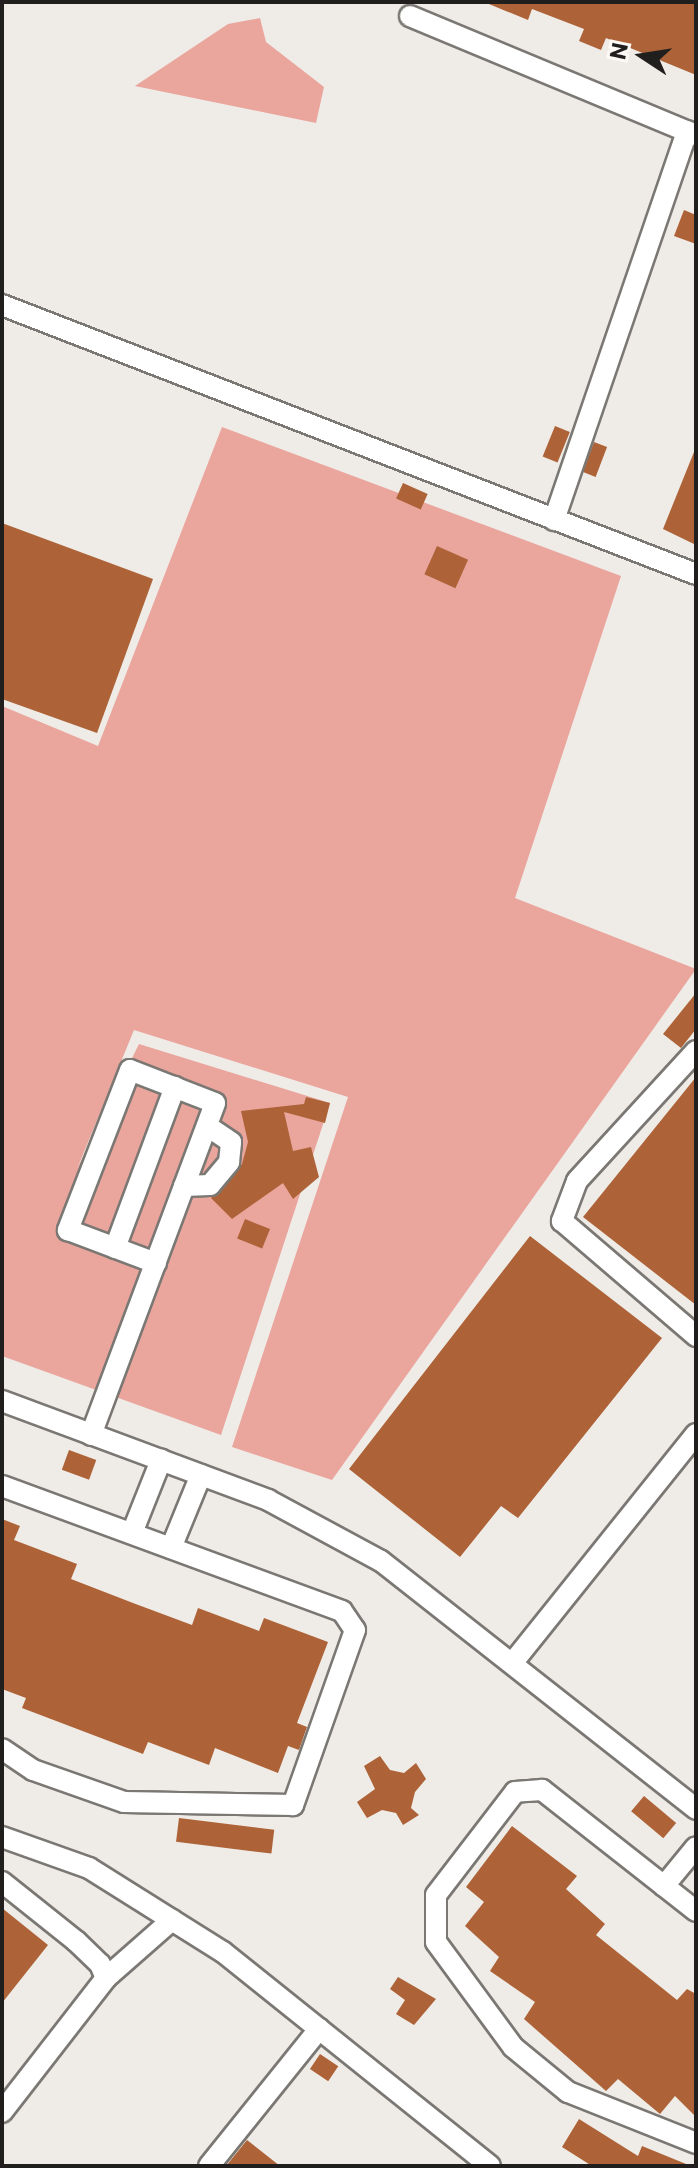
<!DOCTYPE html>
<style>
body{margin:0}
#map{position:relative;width:698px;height:2168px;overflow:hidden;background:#efebe7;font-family:Commissioner,sans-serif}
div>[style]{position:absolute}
.green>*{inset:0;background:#eaa59d}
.building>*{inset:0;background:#ad6337;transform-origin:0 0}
.roads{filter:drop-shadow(2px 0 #7b7874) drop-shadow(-2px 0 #7b7874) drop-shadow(0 2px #7b7874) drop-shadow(0 -2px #7b7874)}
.minor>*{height:20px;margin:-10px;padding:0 10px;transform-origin:10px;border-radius:10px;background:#fff}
span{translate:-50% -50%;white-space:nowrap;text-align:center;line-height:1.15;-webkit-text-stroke:7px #fdf9f4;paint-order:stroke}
.frame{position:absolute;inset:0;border:4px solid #211f1e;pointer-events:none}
.north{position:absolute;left:602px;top:16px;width:80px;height:80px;-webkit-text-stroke:6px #fdf9f4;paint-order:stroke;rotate:282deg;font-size:22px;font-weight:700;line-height:32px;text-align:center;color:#211f1e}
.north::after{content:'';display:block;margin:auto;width:28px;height:36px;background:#211f1e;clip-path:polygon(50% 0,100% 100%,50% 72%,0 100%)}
</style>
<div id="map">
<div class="green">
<i style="clip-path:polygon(260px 18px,266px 42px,324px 87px,316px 123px,135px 86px,228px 24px)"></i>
<i style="clip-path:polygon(222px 427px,621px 576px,515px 898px,696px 969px,332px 1480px,232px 1447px,348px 1097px,134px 1030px,77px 1169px,139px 1044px,330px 1103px,221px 1435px,2px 1356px,2px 706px,98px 746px)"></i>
</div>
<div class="building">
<i style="clip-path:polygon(484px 2px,696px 2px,696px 75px,606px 38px,601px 50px,579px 41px,584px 29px,532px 9px,528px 20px)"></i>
<i style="clip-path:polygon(684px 210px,696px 215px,696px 244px,674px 236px)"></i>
<i style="left:555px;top:426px;width:16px;height:33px;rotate:22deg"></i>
<i style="left:594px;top:442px;width:14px;height:32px;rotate:21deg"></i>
<i style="clip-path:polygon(696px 447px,696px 545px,663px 529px)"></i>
<i style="left:403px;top:483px;width:27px;height:17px;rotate:24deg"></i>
<i style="clip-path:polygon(2px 523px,153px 579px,97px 733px,2px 699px)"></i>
<i style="left:437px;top:546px;width:34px;height:31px;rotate:24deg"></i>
<i style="clip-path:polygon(696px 993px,696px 1029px,681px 1048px,663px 1034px)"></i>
<i style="clip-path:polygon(696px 1077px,696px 1305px,583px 1217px)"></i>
<i style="clip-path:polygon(306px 1097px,330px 1103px,325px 1123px,284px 1112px,293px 1151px,311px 1147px,319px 1177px,293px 1199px,283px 1183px,232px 1219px,211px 1198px,242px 1164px,248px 1142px,241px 1111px,304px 1104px)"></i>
<i style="left:245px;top:1219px;width:27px;height:21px;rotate:22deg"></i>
<i style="clip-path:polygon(530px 1236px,662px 1338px,518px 1518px,501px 1506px,460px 1557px,349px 1469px)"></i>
<i style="left:69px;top:1450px;width:29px;height:21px;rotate:20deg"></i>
<i style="clip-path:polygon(2px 1519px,20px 1526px,14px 1540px,77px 1564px,71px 1579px,133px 1603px,192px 1625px,198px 1608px,259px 1631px,264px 1618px,328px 1642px,297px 1723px,307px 1727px,299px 1750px,288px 1746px,278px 1773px,215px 1748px,209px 1765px,148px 1742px,143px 1754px,22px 1708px,26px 1698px,2px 1689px)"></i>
<i style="clip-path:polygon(380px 1756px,390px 1770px,404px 1773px,416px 1763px,426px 1779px,415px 1792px,411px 1808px,419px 1815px,403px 1825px,396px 1813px,382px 1810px,367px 1818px,357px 1802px,375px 1789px,364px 1766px)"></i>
<i style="left:644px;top:1796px;width:42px;height:20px;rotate:40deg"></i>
<i style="left:179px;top:1818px;width:96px;height:24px;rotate:7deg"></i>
<i style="clip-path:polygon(512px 1826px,577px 1876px,566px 1889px,605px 1924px,596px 1935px,677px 2000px,687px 1989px,696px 1994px,696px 2117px,675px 2096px,660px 2114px,618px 2079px,606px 2091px,524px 2019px,535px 2002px,490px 1971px,499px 1957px,465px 1926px,484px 1902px,466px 1887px)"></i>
<i style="clip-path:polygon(2px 1908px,48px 1945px,2px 2003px)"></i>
<i style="clip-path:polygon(398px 1977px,436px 1999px,414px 2025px,396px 2014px,405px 2000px,390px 1989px)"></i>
<i style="left:320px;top:2054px;width:22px;height:18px;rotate:34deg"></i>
<i style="clip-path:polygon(579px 2119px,638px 2156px,642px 2146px,691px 2166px,592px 2166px,562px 2147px)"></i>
<i style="clip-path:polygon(247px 2140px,280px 2166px,226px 2166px)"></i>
</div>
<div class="roads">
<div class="minor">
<i style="left:410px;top:16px;width:310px;rotate:22.6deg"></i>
<i style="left:2px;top:305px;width:744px;rotate:21.19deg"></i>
<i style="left:554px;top:520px;width:411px;rotate:-71.1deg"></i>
<i style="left:696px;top:1051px;width:176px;rotate:132.5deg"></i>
<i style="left:577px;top:1181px;width:43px;rotate:110.6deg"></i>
<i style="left:562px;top:1221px;width:177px;rotate:40.6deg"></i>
<i style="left:184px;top:1186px;width:26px;rotate:-2deg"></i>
<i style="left:210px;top:1185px;width:30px;rotate:-50deg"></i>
<i style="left:229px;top:1162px;width:20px;rotate:-84deg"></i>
<i style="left:231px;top:1142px;width:29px;rotate:-146deg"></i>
<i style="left:115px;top:1248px;width:172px;rotate:-69.6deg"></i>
<i style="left:2px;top:1401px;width:284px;rotate:20.4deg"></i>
<i style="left:268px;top:1500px;width:128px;rotate:28.4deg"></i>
<i style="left:381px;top:1561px;width:401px;rotate:38.2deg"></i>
<i style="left:91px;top:1435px;width:354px;rotate:-69.5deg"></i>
<i style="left:215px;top:1103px;width:91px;rotate:-158.8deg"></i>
<i style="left:130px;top:1070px;width:172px;rotate:111.2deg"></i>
<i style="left:68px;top:1230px;width:94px;rotate:20.6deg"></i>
<i style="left:2px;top:1486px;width:362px;rotate:20.2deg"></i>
<i style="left:342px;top:1611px;width:23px;rotate:56deg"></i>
<i style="left:355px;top:1630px;width:186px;rotate:109.5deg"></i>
<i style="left:293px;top:1805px;width:169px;rotate:-179deg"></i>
<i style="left:124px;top:1802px;width:96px;rotate:-160.6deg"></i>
<i style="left:33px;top:1770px;width:37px;rotate:-146deg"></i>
<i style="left:132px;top:1533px;width:79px;rotate:-68.3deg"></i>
<i style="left:171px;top:1548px;width:79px;rotate:-67.7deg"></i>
<i style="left:514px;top:1661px;width:291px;rotate:-51.3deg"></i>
<i style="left:2px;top:1837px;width:92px;rotate:19.6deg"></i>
<i style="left:89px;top:1868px;width:158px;rotate:32.1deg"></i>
<i style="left:223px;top:1952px;width:342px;rotate:38.7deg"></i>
<i style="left:2px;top:1882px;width:95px;rotate:38.6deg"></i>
<i style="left:76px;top:1941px;width:33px;rotate:44deg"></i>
<i style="left:100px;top:1964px;width:15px;rotate:67deg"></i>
<i style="left:664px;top:1886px;width:50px;rotate:-50.6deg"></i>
<i style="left:696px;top:1911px;width:196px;rotate:-141.8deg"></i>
<i style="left:542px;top:1790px;width:27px;rotate:176deg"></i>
<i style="left:515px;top:1792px;width:130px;rotate:127.5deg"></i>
<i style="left:436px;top:1895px;width:47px;rotate:90deg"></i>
<i style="left:436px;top:1942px;width:130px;rotate:53.7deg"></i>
<i style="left:513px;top:2047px;width:71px;rotate:39.3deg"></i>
<i style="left:568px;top:2092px;width:138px;rotate:21.7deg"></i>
<i style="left:2px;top:2112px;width:170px;rotate:-52.2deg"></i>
<i style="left:106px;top:1978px;width:88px;rotate:-41.3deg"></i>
<i style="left:209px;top:2166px;width:176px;rotate:-51.2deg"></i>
</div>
</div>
<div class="frame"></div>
<div class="north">N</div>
</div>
